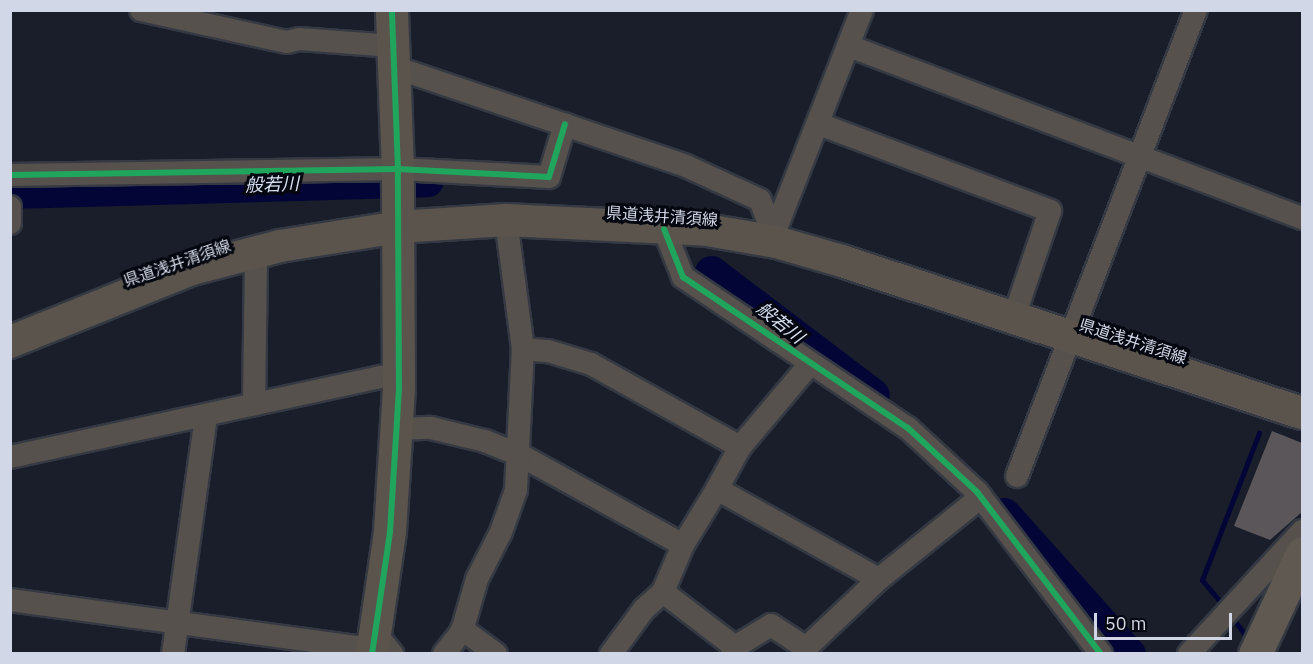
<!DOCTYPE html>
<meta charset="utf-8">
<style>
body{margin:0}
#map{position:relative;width:1313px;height:664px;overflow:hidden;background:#191e2a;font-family:"IBM Plex Sans","Noto Sans JP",sans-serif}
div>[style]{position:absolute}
.stream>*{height:5px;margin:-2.5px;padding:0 2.5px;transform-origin:2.5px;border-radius:2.5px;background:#020536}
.river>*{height:33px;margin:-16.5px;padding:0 16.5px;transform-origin:16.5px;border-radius:16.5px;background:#020536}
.building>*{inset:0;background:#5a565a}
.roads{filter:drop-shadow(2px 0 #343943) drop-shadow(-2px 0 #343943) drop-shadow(0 2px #343943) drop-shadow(0 -2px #343943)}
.street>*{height:22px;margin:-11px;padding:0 11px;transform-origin:11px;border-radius:11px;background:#56514c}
.secondary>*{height:32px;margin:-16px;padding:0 16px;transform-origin:16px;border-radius:16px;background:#5a544d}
.highway>*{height:33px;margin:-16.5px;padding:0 16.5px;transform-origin:16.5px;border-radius:16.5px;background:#5f5951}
.cycleway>*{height:6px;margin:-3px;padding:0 3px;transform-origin:3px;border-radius:3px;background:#20a55d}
span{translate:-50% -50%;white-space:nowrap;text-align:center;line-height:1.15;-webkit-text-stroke:6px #04070f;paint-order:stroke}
.street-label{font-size:16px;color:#d1d7e6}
.water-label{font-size:18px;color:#d8e1f3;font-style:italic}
.frame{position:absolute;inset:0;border:12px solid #d1d7e6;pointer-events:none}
.scale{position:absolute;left:1094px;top:613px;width:138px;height:27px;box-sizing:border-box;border:3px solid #d1d7e6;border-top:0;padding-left:8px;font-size:18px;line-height:21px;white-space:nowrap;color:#d1d7e6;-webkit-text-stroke:4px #04070f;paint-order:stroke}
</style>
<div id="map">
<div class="stream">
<i style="left:1223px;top:605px;width:33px;rotate:-130deg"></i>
<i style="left:1202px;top:580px;width:158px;rotate:-68.8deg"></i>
<i style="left:1231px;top:616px;width:25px;rotate:53deg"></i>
</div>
<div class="river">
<i style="left:10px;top:192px;width:417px;rotate:-1.6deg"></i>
<i style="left:711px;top:272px;width:203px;rotate:37.2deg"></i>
<i style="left:1004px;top:514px;width:188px;rotate:48.2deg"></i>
</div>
<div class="building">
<i style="clip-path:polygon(1272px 431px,1302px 443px,1302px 512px,1270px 540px,1234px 526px)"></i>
</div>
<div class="roads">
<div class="street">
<i style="left:141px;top:10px;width:149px;rotate:12.4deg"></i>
<i style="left:287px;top:42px;width:12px;rotate:-14deg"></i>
<i style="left:299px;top:39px;width:94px;rotate:4.3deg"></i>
<i style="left:849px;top:46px;width:485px;rotate:20.8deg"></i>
<i style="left:394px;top:67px;width:308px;rotate:18.7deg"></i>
<i style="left:686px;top:166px;width:81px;rotate:24.7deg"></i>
<i style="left:760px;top:200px;width:45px;rotate:69.1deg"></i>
<i style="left:819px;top:124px;width:247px;rotate:20.6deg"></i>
<i style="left:1050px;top:211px;width:112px;rotate:108.8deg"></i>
<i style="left:10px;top:175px;width:388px;rotate:-0.9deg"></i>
<i style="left:398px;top:169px;width:151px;rotate:3deg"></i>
<i style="left:549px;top:177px;width:55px;rotate:-73.2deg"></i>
<i style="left:10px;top:207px;width:16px;rotate:90deg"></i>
<i style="left:664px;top:229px;width:52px;rotate:68.4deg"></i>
<i style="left:683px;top:277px;width:271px;rotate:33.9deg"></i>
<i style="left:908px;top:428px;width:94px;rotate:42.8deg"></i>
<i style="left:977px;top:492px;width:204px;rotate:52.6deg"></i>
<i style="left:773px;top:236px;width:243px;rotate:-68.5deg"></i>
<i style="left:523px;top:349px;width:25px;rotate:5deg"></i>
<i style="left:548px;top:351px;width:45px;rotate:16.8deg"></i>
<i style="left:591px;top:364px;width:171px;rotate:29.1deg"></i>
<i style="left:810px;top:364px;width:109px;rotate:130.1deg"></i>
<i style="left:740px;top:447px;width:48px;rotate:118.7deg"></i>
<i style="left:717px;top:489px;width:185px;rotate:29.1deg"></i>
<i style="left:254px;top:404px;width:152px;rotate:-89.2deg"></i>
<i style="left:396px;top:429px;width:35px;rotate:-2deg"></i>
<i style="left:431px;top:428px;width:56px;rotate:13.5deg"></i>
<i style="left:485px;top:441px;width:38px;rotate:22deg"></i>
<i style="left:520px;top:455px;width:186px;rotate:28.9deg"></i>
<i style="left:683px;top:545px;width:51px;rotate:113.1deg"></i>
<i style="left:663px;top:592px;width:25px;rotate:138deg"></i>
<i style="left:644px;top:609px;width:56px;rotate:126.3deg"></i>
<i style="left:10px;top:457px;width:398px;rotate:-12.2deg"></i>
<i style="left:1017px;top:476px;width:499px;rotate:-69deg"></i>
<i style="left:683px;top:545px;width:66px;rotate:-58.7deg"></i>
<i style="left:663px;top:592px;width:91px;rotate:37.4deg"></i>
<i style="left:10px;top:600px;width:366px;rotate:7.7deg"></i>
<i style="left:462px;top:629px;width:42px;rotate:36.3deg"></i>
<i style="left:376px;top:634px;width:26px;rotate:51deg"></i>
<i style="left:173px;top:654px;width:241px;rotate:-82.1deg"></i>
<i style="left:444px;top:654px;width:29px;rotate:-52deg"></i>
<i style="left:462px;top:631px;width:54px;rotate:-73.9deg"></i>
<i style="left:477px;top:579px;width:53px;rotate:-62.9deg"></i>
<i style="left:501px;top:532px;width:45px;rotate:-70.3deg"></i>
<i style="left:516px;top:490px;width:141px;rotate:-87.2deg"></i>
<i style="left:523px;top:349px;width:130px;rotate:-97.5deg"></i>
<i style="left:732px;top:654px;width:8px;rotate:-67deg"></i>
<i style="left:735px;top:647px;width:42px;rotate:-31.4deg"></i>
<i style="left:771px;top:625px;width:42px;rotate:33.3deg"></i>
<i style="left:806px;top:648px;width:100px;rotate:-43.4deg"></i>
<i style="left:879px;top:579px;width:131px;rotate:-38.8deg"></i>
<i style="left:1189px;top:654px;width:167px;rotate:-47.4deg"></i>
</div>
<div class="secondary">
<i style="left:10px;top:342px;width:196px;rotate:-21.9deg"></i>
<i style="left:192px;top:269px;width:91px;rotate:-14.6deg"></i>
<i style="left:280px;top:246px;width:120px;rotate:-9.1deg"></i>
<i style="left:398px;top:227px;width:108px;rotate:-3.7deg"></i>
<i style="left:506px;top:220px;width:201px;rotate:2.8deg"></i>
<i style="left:707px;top:230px;width:70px;rotate:9.9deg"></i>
<i style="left:776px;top:242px;width:69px;rotate:16.1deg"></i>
<i style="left:842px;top:261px;width:484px;rotate:18.3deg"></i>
<i style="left:372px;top:654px;width:123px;rotate:-81.6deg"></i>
<i style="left:390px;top:532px;width:143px;rotate:-86.4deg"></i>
<i style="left:399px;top:389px;width:220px;rotate:-90.3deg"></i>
<i style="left:398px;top:169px;width:159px;rotate:-92.2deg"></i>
</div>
<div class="highway">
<i style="left:1255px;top:654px;width:111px;rotate:-65deg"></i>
</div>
</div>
<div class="cycleway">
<i style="left:10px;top:175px;width:388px;rotate:-0.9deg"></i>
<i style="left:398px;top:169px;width:151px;rotate:3deg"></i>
<i style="left:549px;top:177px;width:55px;rotate:-73.2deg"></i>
<i style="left:664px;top:229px;width:52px;rotate:68.4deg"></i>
<i style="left:683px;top:277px;width:271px;rotate:33.9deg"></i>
<i style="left:908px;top:428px;width:94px;rotate:42.8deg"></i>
<i style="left:977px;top:492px;width:204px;rotate:52.6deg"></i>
<i style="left:372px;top:654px;width:123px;rotate:-81.6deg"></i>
<i style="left:390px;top:532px;width:143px;rotate:-86.4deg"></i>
<i style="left:399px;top:389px;width:220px;rotate:-90.3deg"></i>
<i style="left:398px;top:169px;width:159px;rotate:-92.2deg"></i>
</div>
<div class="street-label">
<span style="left:662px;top:216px;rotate:4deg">県道浅井清須線</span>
<span style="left:177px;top:263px;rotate:-19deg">県道浅井清須線</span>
<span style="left:1133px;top:341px;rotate:18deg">県道浅井清須線</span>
</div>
<div class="water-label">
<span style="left:272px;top:185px;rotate:-2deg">般若川</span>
<span style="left:780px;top:323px;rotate:39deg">般若川</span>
</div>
<div class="frame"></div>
<div class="scale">50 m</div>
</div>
